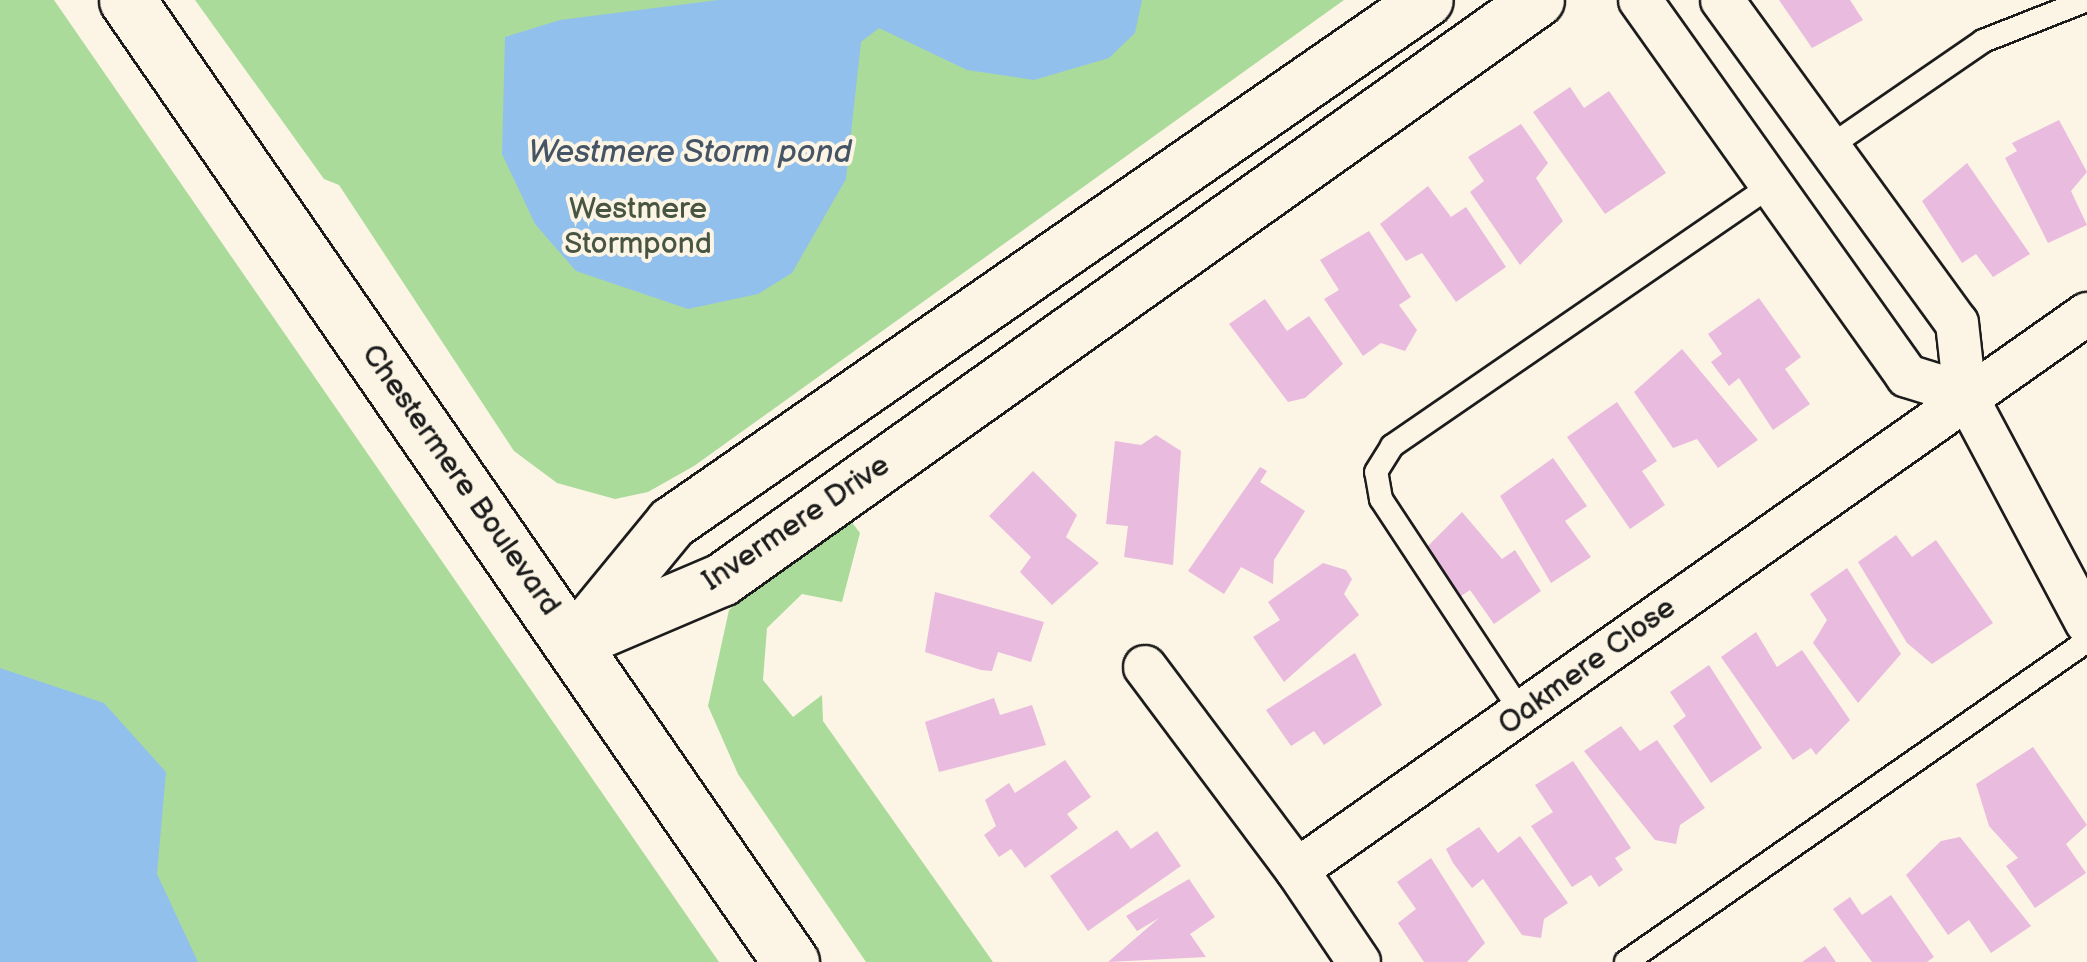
<!DOCTYPE html>
<style>
body{margin:0}
#map{position:relative;width:2087px;height:962px;overflow:hidden;background:#fcf5e5;font-family:"Balsamiq Sans",sans-serif}
div>[style]{position:absolute}
.green>*{inset:0;background:#aadb9b}
.water>*{inset:0;background:#92c0ec}
.building>*{inset:0;background:#e9bbde}
.roads{filter:drop-shadow(2px 0 #1c1c1c) drop-shadow(-2px 0 #1c1c1c) drop-shadow(0 2px #1c1c1c) drop-shadow(0 -2px #1c1c1c)}
.service>*{height:22px;margin:-11px;padding:0 11px;transform-origin:11px;border-radius:11px;background:#fcf5e5}
.minor>*{height:42px;margin:-21px;padding:0 21px;transform-origin:21px;border-radius:21px;background:#fcf5e5}
.tertiary>*{height:52px;margin:-26px;padding:0 26px;transform-origin:26px;border-radius:26px;background:#fcf5e5}
.secondary>*{height:55px;margin:-27.5px;padding:0 27.5px;transform-origin:27.5px;border-radius:27.5px;background:#fcf5e5}
span{translate:-50% -50%;white-space:nowrap;text-align:center;line-height:1.15;-webkit-text-stroke:8px #fcf5e5;paint-order:stroke}
.park-label{font-size:30px;color:#475542}
.street-label{font-size:30px;color:#1c1c1c}
.water-label{font-size:32px;color:#455565;font-style:italic}
</style>
<div id="map">
<div class="green">
<i style="clip-path:polygon(0 0,54px 0,719px 962px,0 962px)"></i>
<i style="clip-path:polygon(195px 0,1344px 0,694px 466px,648px 492px,615px 499px,557px 483px,514px 451px,339px 185px,324px 179px)"></i>
<i style="clip-path:polygon(847px 516px,860px 533px,842px 602px,802px 594px,767px 628px,763px 680px,793px 717px,822px 695px,823px 721px,993px 962px,866px 962px,738px 774px,708px 706px,729px 610px)"></i>
</div>
<div class="water">
<i style="clip-path:polygon(718px 0,1142px 0,1135px 33px,1109px 58px,1034px 80px,967px 70px,879px 28px,861px 42px,846px 179px,792px 273px,758px 294px,688px 309px,576px 271px,535px 224px,502px 154px,505px 37px,560px 20px)"></i>
<i style="clip-path:polygon(0 668px,104px 703px,166px 772px,157px 874px,198px 962px,0 962px)"></i>
</div>
<div class="building">
<i style="clip-path:polygon(1779px 0,1850px 0,1863px 20px,1812px 48px)"></i>
<i style="clip-path:polygon(1570px 87px,1584px 108px,1609px 91px,1666px 173px,1605px 214px,1533px 112px)"></i>
<i style="clip-path:polygon(2059px 120px,2087px 172px,2071px 191px,2087px 225px,2048px 243px,2005px 158px,2017px 151px,2012px 143px)"></i>
<i style="clip-path:polygon(1521px 124px,1548px 163px,1536px 178px,1563px 221px,1520px 265px,1470px 192px,1484px 181px,1468px 157px)"></i>
<i style="clip-path:polygon(1967px 163px,2030px 254px,1993px 277px,1976px 254px,1962px 263px,1922px 201px)"></i>
<i style="clip-path:polygon(1428px 186px,1451px 217px,1466px 207px,1506px 267px,1456px 302px,1422px 253px,1406px 261px,1380px 224px)"></i>
<i style="clip-path:polygon(1369px 231px,1411px 297px,1399px 305px,1417px 330px,1405px 351px,1381px 343px,1363px 356px,1324px 299px,1339px 290px,1320px 260px)"></i>
<i style="clip-path:polygon(1759px 298px,1801px 357px,1785px 369px,1810px 404px,1773px 430px,1739px 378px,1729px 386px,1711px 362px,1722px 354px,1708px 334px)"></i>
<i style="clip-path:polygon(1265px 299px,1287px 331px,1309px 316px,1343px 364px,1305px 398px,1288px 402px,1229px 324px)"></i>
<i style="clip-path:polygon(1682px 349px,1758px 440px,1718px 468px,1697px 439px,1673px 448px,1634px 392px)"></i>
<i style="clip-path:polygon(1617px 402px,1657px 461px,1642px 471px,1665px 505px,1630px 529px,1567px 437px)"></i>
<i style="clip-path:polygon(1156px 435px,1181px 451px,1173px 565px,1124px 557px,1128px 526px,1106px 524px,1115px 441px,1141px 445px)"></i>
<i style="clip-path:polygon(1553px 458px,1587px 506px,1565px 521px,1591px 557px,1551px 583px,1500px 496px)"></i>
<i style="clip-path:polygon(1260px 467px,1267px 471px,1260px 482px,1305px 511px,1274px 560px,1273px 584px,1241px 567px,1224px 594px,1188px 571px)"></i>
<i style="clip-path:polygon(1033px 471px,1077px 515px,1066px 537px,1099px 563px,1052px 605px,1020px 572px,1031px 557px,989px 516px)"></i>
<i style="clip-path:polygon(1462px 512px,1502px 559px,1515px 550px,1541px 591px,1494px 624px,1470px 590px,1458px 598px,1424px 550px)"></i>
<i style="clip-path:polygon(1896px 535px,1912px 557px,1936px 540px,1993px 623px,1932px 664px,1907px 643px,1858px 562px)"></i>
<i style="clip-path:polygon(1323px 563px,1346px 570px,1352px 579px,1344px 594px,1359px 615px,1284px 682px,1253px 637px,1280px 620px,1268px 602px)"></i>
<i style="clip-path:polygon(1847px 568px,1901px 654px,1858px 703px,1813px 643px,1827px 620px,1810px 594px)"></i>
<i style="clip-path:polygon(935px 592px,1044px 622px,1031px 662px,998px 652px,992px 671px,981px 670px,925px 652px)"></i>
<i style="clip-path:polygon(1756px 632px,1777px 667px,1802px 650px,1850px 720px,1816px 755px,1811px 748px,1793px 760px,1721px 657px)"></i>
<i style="clip-path:polygon(1355px 653px,1382px 705px,1324px 745px,1314px 731px,1291px 746px,1266px 710px)"></i>
<i style="clip-path:polygon(1709px 665px,1762px 748px,1711px 783px,1673px 726px,1686px 716px,1670px 692px)"></i>
<i style="clip-path:polygon(994px 698px,1000px 715px,1032px 705px,1046px 745px,939px 772px,925px 722px)"></i>
<i style="clip-path:polygon(1621px 726px,1640px 751px,1657px 740px,1705px 808px,1680px 825px,1676px 844px,1655px 840px,1584px 751px)"></i>
<i style="clip-path:polygon(2033px 747px,2087px 825px,2066px 844px,2086px 873px,2035px 908px,2006px 866px,2018px 858px,1989px 826px,1976px 784px)"></i>
<i style="clip-path:polygon(1065px 760px,1091px 797px,1067px 814px,1078px 828px,1025px 868px,1011px 849px,999px 857px,984px 835px,996px 826px,985px 800px,1009px 783px,1015px 793px)"></i>
<i style="clip-path:polygon(1573px 761px,1631px 848px,1615px 858px,1623px 870px,1599px 887px,1591px 875px,1572px 887px,1531px 826px,1553px 812px,1535px 785px)"></i>
<i style="clip-path:polygon(1479px 827px,1498px 853px,1520px 836px,1568px 903px,1544px 919px,1541px 938px,1522px 935px,1483px 879px,1472px 888px,1453px 863px,1446px 849px)"></i>
<i style="clip-path:polygon(1117px 830px,1131px 849px,1157px 831px,1181px 866px,1088px 931px,1050px 876px)"></i>
<i style="clip-path:polygon(1960px 837px,2031px 926px,1991px 953px,1969px 920px,1948px 935px,1906px 875px,1941px 841px)"></i>
<i style="clip-path:polygon(1431px 858px,1485px 943px,1467px 962px,1424px 962px,1398px 923px,1416px 909px,1397px 882px)"></i>
<i style="clip-path:polygon(1189px 879px,1215px 917px,1190px 934px,1206px 957px,1108px 962px,1159px 918px,1137px 931px,1126px 916px)"></i>
<i style="clip-path:polygon(1891px 895px,1934px 957px,1927px 962px,1872px 962px,1833px 909px,1850px 897px,1862px 915px)"></i>
<i style="clip-path:polygon(1825px 946px,1836px 962px,1802px 962px)"></i>
</div>
<div class="roads">
<div class="service">
<i style="left:1829px;top:147px;width:187px;rotate:-34.5deg"></i>
<i style="left:1983px;top:41px;width:112px;rotate:-21.5deg"></i>
<i style="left:1522px;top:713px;width:256px;rotate:-123.4deg"></i>
<i style="left:1381px;top:499px;width:27px;rotate:-100deg"></i>
<i style="left:1376px;top:472px;width:31px;rotate:-58deg"></i>
<i style="left:1392px;top:446px;width:457px;rotate:-34.5deg"></i>
<i style="left:1626px;top:962px;width:562px;rotate:-34.85deg"></i>
</div>
<div class="minor">
<i style="left:1640px;top:0;width:461px;rotate:54.6deg"></i>
<i style="left:1907px;top:376px;width:61px;rotate:17.2deg"></i>
<i style="left:1722px;top:0;width:399px;rotate:54deg"></i>
<i style="left:1957px;top:323px;width:71px;rotate:83.6deg"></i>
<i style="left:1965px;top:394px;width:259px;rotate:62deg"></i>
<i style="left:1145px;top:667px;width:254px;rotate:53.2deg"></i>
<i style="left:1359px;top:962px;width:111px;rotate:-124deg"></i>
<i style="left:1297px;top:870px;width:966px;rotate:-35.14deg"></i>
</div>
<div class="tertiary">
<i style="left:580px;top:635px;width:145px;rotate:-50.6deg"></i>
<i style="left:672px;top:523px;width:918px;rotate:-34.71deg"></i>
<i style="left:574px;top:643px;width:161px;rotate:-23.1deg"></i>
<i style="left:722px;top:580px;width:1001px;rotate:-35.4deg"></i>
</div>
<div class="secondary">
<i style="left:127px;top:0;width:1169px;rotate:55.39deg"></i>
</div>
</div>
<div class="park-label">
<span style="left:638px;top:226px">Westmere<br>Stormpond</span>
</div>
<div class="street-label">
<span style="left:461px;top:480px;rotate:55deg">Chestermere Boulevard</span>
<span style="left:796px;top:523px;rotate:-34deg">Invermere Drive</span>
<span style="left:1587px;top:666px;rotate:-36deg">Oakmere Close</span>
</div>
<div class="water-label">
<span style="left:690px;top:153px">Westmere Storm pond</span>
</div>
</div>
